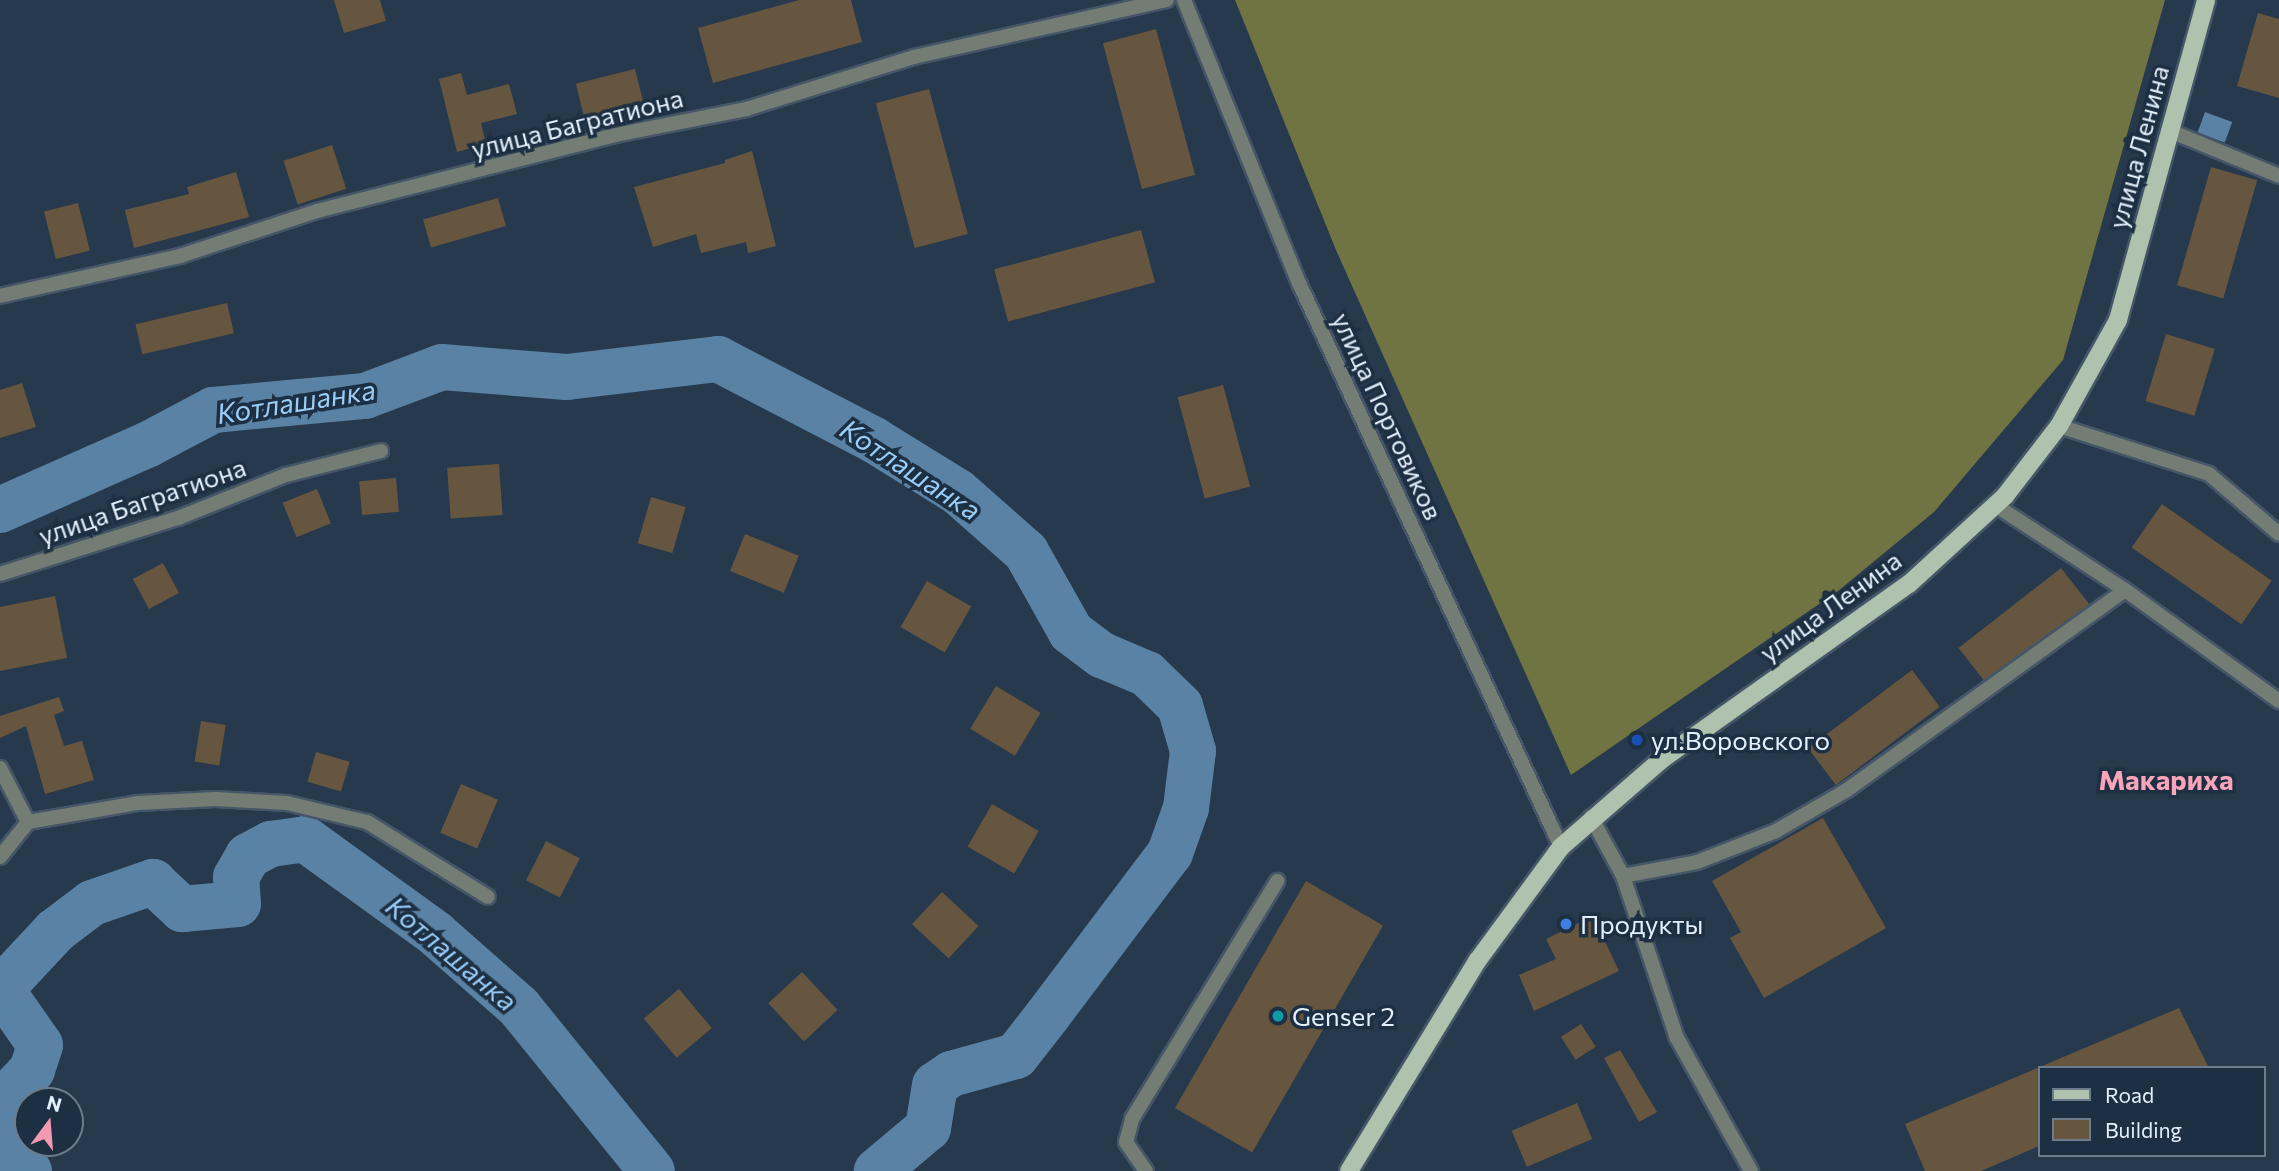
<!DOCTYPE html>
<meta charset="utf-8">
<style>
body{margin:0}
#map{position:relative;width:2279px;height:1171px;overflow:hidden;background:#27394c;font-family:Commissioner,sans-serif}
div>[style]{position:absolute}
.forest>*{inset:0;background:#707443}
.water>*{inset:0;background:#5982a4;transform-origin:0 0}
.river>*{height:46px;margin:-23px;padding:0 23px;transform-origin:23px;border-radius:23px;background:#5982a4}
.building>*{inset:0;background:#67563f;transform-origin:0 0}
.roads{filter:drop-shadow(2px 0 #455668) drop-shadow(-2px 0 #455668) drop-shadow(0 2px #455668) drop-shadow(0 -2px #455668)}
.lane>*{height:14px;margin:-7px;padding:0 7px;transform-origin:7px;border-radius:7px;background:#737d73}
.street>*{height:14px;margin:-7px;padding:0 7px;transform-origin:7px;border-radius:7px;background:#737d73}
.primary>*{height:18px;margin:-9px;padding:0 9px;transform-origin:9px;border-radius:9px;background:#aec2ad}
.dots>*{width:19px;height:19px;translate:-50% -50%;box-sizing:border-box;border:4px solid #1d2f42;border-radius:50%}
span{translate:-50% -50%;white-space:nowrap;text-align:center;line-height:1.15;-webkit-text-stroke:7px #1d2f42;paint-order:stroke}
.street-label{font-size:26px;color:#e3effb}
.poi-label{font-size:26px;color:#e3effb}
.left{translate:0 -50%;text-align:left}
.water-label{font-size:28px;color:#9bcdf7;font-style:italic}
.neighbourhood-label{font-size:28px;color:#f8a5ba;font-weight:700}
.legend{position:absolute;left:2038px;top:1066px;width:228px;height:91px;box-sizing:border-box;background:#1d2f42;border:2px solid #6c7c8c;margin:0;padding:9px 12px;list-style:none;font-size:21px;color:#e3effb}
.legend li{display:flex;align-items:center;gap:14px;height:35px}
.legend b{width:35px;border:2px solid #6c7c8c}
.north{position:absolute;left:14px;top:1087px;width:70px;height:70px;box-sizing:border-box;background:#1d2f42;border:2px solid #6c7c8c;border-radius:50%;rotate:16deg;font-size:19px;font-weight:700;line-height:28px;text-align:center;color:#e3effb}
.north::after{content:'';display:block;margin:auto;width:24px;height:32px;background:#f29ab0;clip-path:polygon(50% 0,100% 100%,50% 72%,0 100%)}
</style>
<div id="map">
<div class="forest">
<i style="clip-path:polygon(1235px 0,2165px 0,2063px 360px,1934px 512px,1838px 591px,1571px 775px,1336px 250px)"></i>
</div>
<div class="water">
<i style="left:2205px;top:112px;width:29px;height:22px;rotate:20deg"></i>
</div>
<div class="river">
<i style="left:0;top:510px;width:161px;rotate:-23.9deg"></i>
<i style="left:147px;top:445px;width:75px;rotate:-27.9deg"></i>
<i style="left:213px;top:410px;width:153px;rotate:-5.3deg"></i>
<i style="left:365px;top:396px;width:82px;rotate:-20.6deg"></i>
<i style="left:442px;top:367px;width:125px;rotate:4.6deg"></i>
<i style="left:567px;top:377px;width:152px;rotate:-6.8deg"></i>
<i style="left:718px;top:359px;width:176px;rotate:27.4deg"></i>
<i style="left:874px;top:440px;width:99px;rotate:31.8deg"></i>
<i style="left:958px;top:492px;width:91px;rotate:41.4deg"></i>
<i style="left:1026px;top:552px;width:92px;rotate:60.6deg"></i>
<i style="left:1071px;top:632px;width:39px;rotate:37deg"></i>
<i style="left:1102px;top:655px;width:49px;rotate:22.9deg"></i>
<i style="left:1147px;top:674px;width:46px;rotate:44.1deg"></i>
<i style="left:1180px;top:706px;width:47px;rotate:73.9deg"></i>
<i style="left:1193px;top:751px;width:57px;rotate:97deg"></i>
<i style="left:1186px;top:808px;width:48px;rotate:109.6deg"></i>
<i style="left:1170px;top:853px;width:203px;rotate:127deg"></i>
<i style="left:1048px;top:1015px;width:52px;rotate:128deg"></i>
<i style="left:1016px;top:1056px;width:67px;rotate:164.5deg"></i>
<i style="left:951px;top:1074px;width:19px;rotate:145deg"></i>
<i style="left:935px;top:1085px;width:44px;rotate:99.2deg"></i>
<i style="left:928px;top:1128px;width:67px;rotate:139.9deg"></i>
<i style="left:29px;top:1171px;width:26px;rotate:-140deg"></i>
<i style="left:9px;top:1154px;width:52px;rotate:-97.7deg"></i>
<i style="left:2px;top:1102px;width:44px;rotate:-46.8deg"></i>
<i style="left:32px;top:1070px;width:26px;rotate:-72deg"></i>
<i style="left:40px;top:1045px;width:68px;rotate:-124.9deg"></i>
<i style="left:1px;top:989px;width:79px;rotate:-47deg"></i>
<i style="left:55px;top:931px;width:46px;rotate:-37.1deg"></i>
<i style="left:92px;top:903px;width:65px;rotate:-19deg"></i>
<i style="left:153px;top:882px;width:40px;rotate:43deg"></i>
<i style="left:182px;top:909px;width:56px;rotate:-5.1deg"></i>
<i style="left:238px;top:904px;width:27px;rotate:-94deg"></i>
<i style="left:236px;top:877px;width:24px;rotate:-60deg"></i>
<i style="left:248px;top:856px;width:26px;rotate:-28deg"></i>
<i style="left:271px;top:844px;width:34px;rotate:-8deg"></i>
<i style="left:305px;top:839px;width:162px;rotate:35.9deg"></i>
<i style="left:436px;top:934px;width:111px;rotate:41.3deg"></i>
<i style="left:519px;top:1007px;width:211px;rotate:51deg"></i>
</div>
<div class="building">
<i style="clip-path:polygon(334px 0,380px 0,386px 21px,344px 33px)"></i>
<i style="clip-path:polygon(799px 0,851px 0,862px 42px,713px 83px,698px 28px)"></i>
<i style="clip-path:polygon(2258px 13px,2279px 19px,2279px 98px,2237px 86px)"></i>
<i style="left:1156px;top:29px;width:151px;height:55px;rotate:75deg"></i>
<i style="left:635px;top:69px;width:50px;height:61px;rotate:76deg"></i>
<i style="clip-path:polygon(461px 73px,467px 95px,509px 84px,517px 114px,481px 123px,486px 144px,457px 152px,439px 79px)"></i>
<i style="left:929px;top:89px;width:150px;height:55px;rotate:75deg"></i>
<i style="left:332px;top:145px;width:46px;height:51px;rotate:72deg"></i>
<i style="clip-path:polygon(752px 151px,776px 246px,748px 253px,746px 242px,701px 253px,696px 234px,653px 247px,634px 187px,725px 163px,725px 160px)"></i>
<i style="left:2211px;top:167px;width:48px;height:123px;rotate:16deg"></i>
<i style="clip-path:polygon(236px 172px,249px 217px,134px 248px,125px 210px,189px 194px,187px 187px)"></i>
<i style="left:498px;top:198px;width:29px;height:78px;rotate:74deg"></i>
<i style="left:78px;top:203px;width:49px;height:35px;rotate:76deg"></i>
<i style="left:1141px;top:230px;width:54px;height:152px;rotate:75deg"></i>
<i style="left:227px;top:303px;width:31px;height:94px;rotate:77deg"></i>
<i style="left:2166px;top:334px;width:51px;height:70px;rotate:17deg"></i>
<i style="clip-path:polygon(22px 383px,36px 427px,0 438px,0 390px)"></i>
<i style="left:1223px;top:385px;width:105px;height:47px;rotate:75deg"></i>
<i style="left:499px;top:464px;width:51px;height:52px;rotate:86deg"></i>
<i style="left:396px;top:478px;width:34px;height:37px;rotate:85deg"></i>
<i style="left:317px;top:489px;width:37px;height:37px;rotate:68deg"></i>
<i style="left:651px;top:497px;width:36px;height:48px;rotate:16deg"></i>
<i style="left:2162px;top:504px;width:134px;height:53px;rotate:35deg"></i>
<i style="left:745px;top:534px;width:58px;height:40px;rotate:22deg"></i>
<i style="left:163px;top:563px;width:34px;height:34px;rotate:62deg"></i>
<i style="left:2061px;top:568px;width:46px;height:130px;rotate:52deg"></i>
<i style="left:927px;top:581px;width:51px;height:53px;rotate:30deg"></i>
<i style="clip-path:polygon(55px 596px,67px 658px,0 671px,0 607px)"></i>
<i style="left:1912px;top:670px;width:46px;height:130px;rotate:53deg"></i>
<i style="left:996px;top:686px;width:52px;height:50px;rotate:31deg"></i>
<i style="clip-path:polygon(59px 697px,64px 711px,54px 715px,64px 746px,82px 741px,94px 780px,45px 794px,26px 726px,0 738px,0 716px)"></i>
<i style="left:201px;top:721px;width:25px;height:41px;rotate:9deg"></i>
<i style="left:316px;top:752px;width:35px;height:31px;rotate:16deg"></i>
<i style="left:461px;top:784px;width:40px;height:53px;rotate:23deg"></i>
<i style="left:992px;top:804px;width:54px;height:49px;rotate:30deg"></i>
<i style="clip-path:polygon(1823px 818px,1886px 928px,1764px 998px,1730px 938px,1741px 932px,1712px 881px)"></i>
<i style="left:546px;top:841px;width:38px;height:44px;rotate:27deg"></i>
<i style="left:1306px;top:881px;width:89px;height:262px;rotate:30deg"></i>
<i style="left:942px;top:892px;width:50px;height:44px;rotate:43deg"></i>
<i style="clip-path:polygon(1593px 916px,1619px 971px,1534px 1011px,1519px 975px,1556px 959px,1546px 939px)"></i>
<i style="left:802px;top:972px;width:52px;height:46px;rotate:47deg"></i>
<i style="left:679px;top:989px;width:51px;height:46px;rotate:50deg"></i>
<i style="clip-path:polygon(2179px 1008px,2209px 1068px,2039px 1068px,2039px 1146px,1981px 1171px,1925px 1171px,1905px 1124px)"></i>
<i style="left:1581px;top:1024px;width:27px;height:24px;rotate:57deg"></i>
<i style="clip-path:polygon(1620px 1050px,1657px 1112px,1639px 1122px,1604px 1058px)"></i>
<i style="left:1577px;top:1103px;width:39px;height:71px;rotate:67deg"></i>
</div>
<div class="roads">
<div class="lane">
<i style="left:2125px;top:590px;width:190px;rotate:35.8deg"></i>
<i style="left:0;top:768px;width:61px;rotate:62.6deg"></i>
<i style="left:1623px;top:876px;width:75px;rotate:-10.7deg"></i>
<i style="left:1697px;top:862px;width:85px;rotate:-21.4deg"></i>
<i style="left:1776px;top:831px;width:82px;rotate:-30deg"></i>
<i style="left:1847px;top:790px;width:342px;rotate:-35.7deg"></i>
<i style="left:2125px;top:590px;width:155px;rotate:-146.8deg"></i>
<i style="left:1146px;top:1171px;width:35px;rotate:-125deg"></i>
<i style="left:1126px;top:1142px;width:24px;rotate:-75deg"></i>
<i style="left:1132px;top:1119px;width:279px;rotate:-58.6deg"></i>
</div>
<div class="street">
<i style="left:1184px;top:0;width:308px;rotate:67.9deg"></i>
<i style="left:1300px;top:285px;width:620px;rotate:65.09deg"></i>
<i style="left:2170px;top:131px;width:118px;rotate:22.4deg"></i>
<i style="left:0;top:296px;width:184px;rotate:-12.5deg"></i>
<i style="left:180px;top:256px;width:144px;rotate:-18.2deg"></i>
<i style="left:317px;top:211px;width:308px;rotate:-14.3deg"></i>
<i style="left:615px;top:135px;width:134px;rotate:-11.2deg"></i>
<i style="left:746px;top:109px;width:176px;rotate:-17.2deg"></i>
<i style="left:914px;top:57px;width:259px;rotate:-12.7deg"></i>
<i style="left:2059px;top:426px;width:157px;rotate:17.7deg"></i>
<i style="left:2209px;top:474px;width:92px;rotate:40.6deg"></i>
<i style="left:0;top:574px;width:187px;rotate:-17.5deg"></i>
<i style="left:178px;top:518px;width:116px;rotate:-21.7deg"></i>
<i style="left:286px;top:475px;width:98px;rotate:-14.2deg"></i>
<i style="left:1591px;top:817px;width:67px;rotate:61.5deg"></i>
<i style="left:1623px;top:876px;width:171px;rotate:71.6deg"></i>
<i style="left:1677px;top:1038px;width:152px;rotate:60.9deg"></i>
<i style="left:0;top:857px;width:45px;rotate:-51.3deg"></i>
<i style="left:28px;top:822px;width:112px;rotate:-9.8deg"></i>
<i style="left:138px;top:803px;width:77px;rotate:-3deg"></i>
<i style="left:215px;top:799px;width:72px;rotate:3.2deg"></i>
<i style="left:287px;top:803px;width:82px;rotate:13.4deg"></i>
<i style="left:367px;top:822px;width:142px;rotate:31.8deg"></i>
</div>
<div class="primary">
<i style="left:1349px;top:1171px;width:247px;rotate:-58.6deg"></i>
<i style="left:1478px;top:960px;width:140px;rotate:-53.7deg"></i>
<i style="left:1561px;top:847px;width:133px;rotate:-41deg"></i>
<i style="left:1661px;top:760px;width:304px;rotate:-35.4deg"></i>
<i style="left:1909px;top:584px;width:130px;rotate:-42.5deg"></i>
<i style="left:2005px;top:496px;width:88px;rotate:-52.4deg"></i>
<i style="left:2059px;top:426px;width:121px;rotate:-60.9deg"></i>
<i style="left:2118px;top:320px;width:332px;rotate:-74.6deg"></i>
</div>
</div>
<div class="dots">
<i style="left:1637px;top:740px;background:#1a4fb4"></i>
<i style="left:1566px;top:924px;background:#3f7fe0"></i>
<i style="left:1278px;top:1016px;background:#0f9aa8"></i>
</div>
<div class="street-label">
<span style="left:577px;top:123px;rotate:-14deg">улица Багратиона</span>
<span style="left:2138px;top:147px;rotate:-75deg">улица Ленина</span>
<span style="left:1388px;top:416px;rotate:65deg">улица Портовиков</span>
<span style="left:142px;top:501px;rotate:-19deg">улица Багратиона</span>
<span style="left:1830px;top:606px;rotate:-36deg">улица Ленина</span>
</div>
<div class="poi-label">
<span class="left" style="left:1651px;top:740px">ул.Воровского</span>
<span class="left" style="left:1580px;top:924px">Продукты</span>
<span class="left" style="left:1292px;top:1016px">Genser 2</span>
</div>
<div class="water-label">
<span style="left:296px;top:401px;rotate:-9deg">Котлашанка</span>
<span style="left:911px;top:469px;rotate:33deg">Котлашанка</span>
<span style="left:452px;top:953px;rotate:40deg">Котлашанка</span>
</div>
<div class="neighbourhood-label">
<span style="left:2166px;top:779px">Макариха</span>
</div>
<ul class="legend">
<li><b style="height:9px;background:#aec2ad"></b>Road</li>
<li><b style="height:19px;background:#67563f"></b>Building</li>
</ul>
<div class="north">N</div>
</div>
